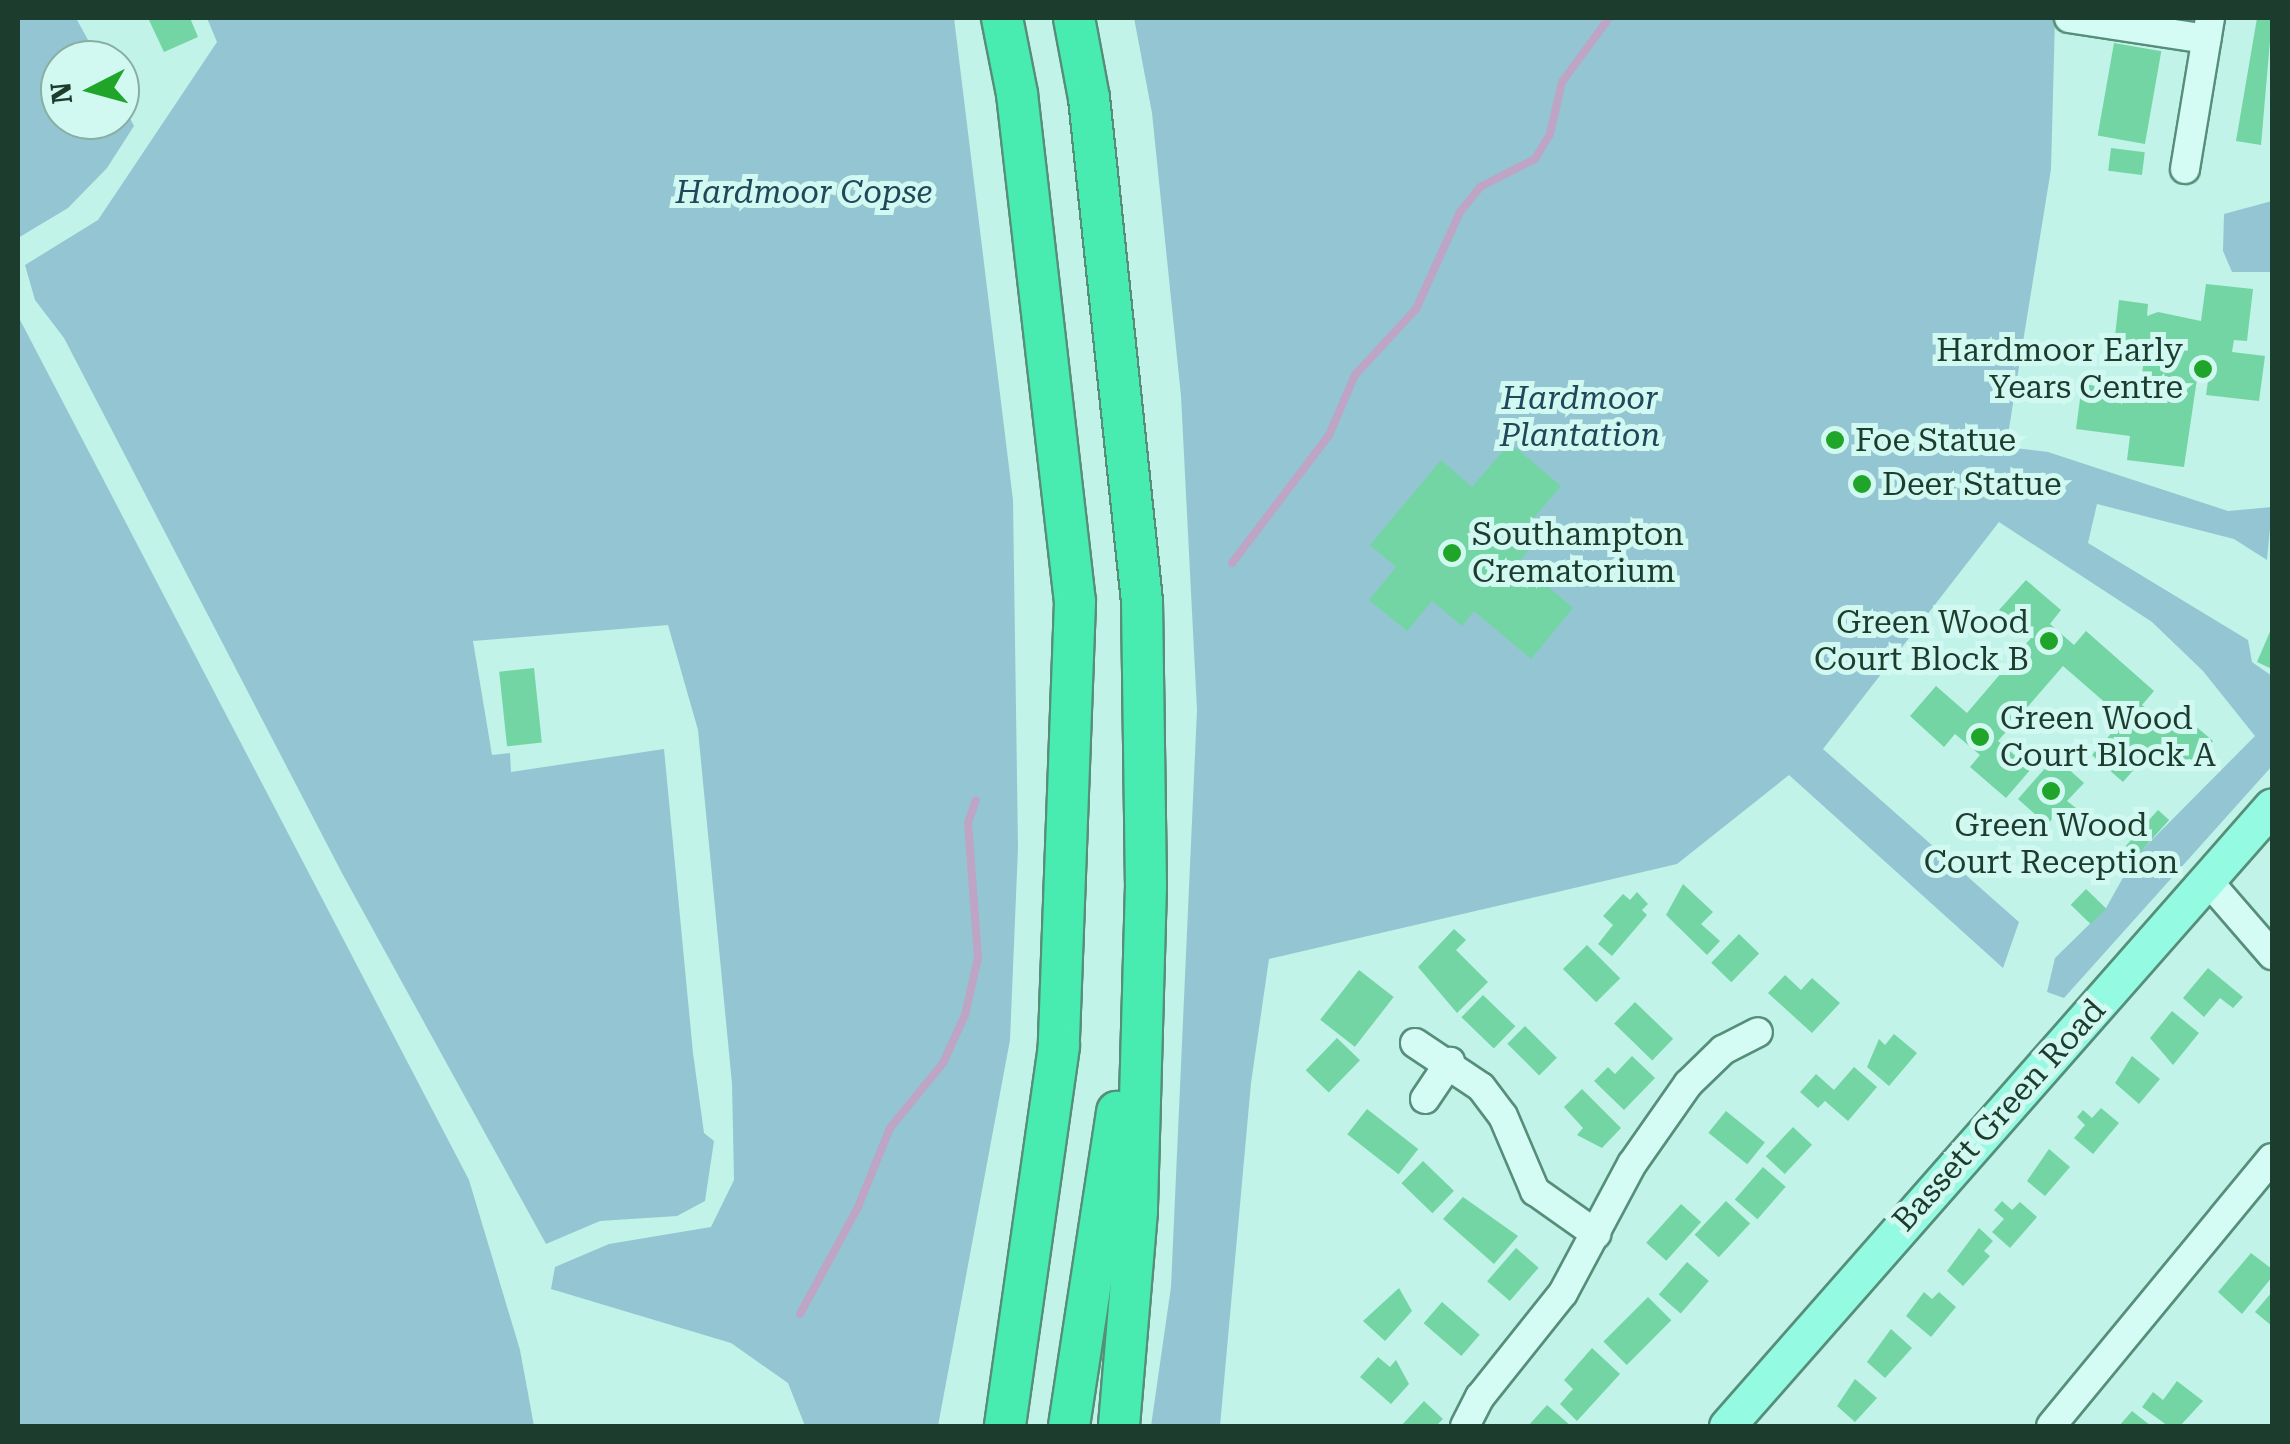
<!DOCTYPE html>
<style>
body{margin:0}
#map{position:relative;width:2290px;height:1444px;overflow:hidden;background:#c1f3e8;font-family:"Roboto Serif",serif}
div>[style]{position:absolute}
.green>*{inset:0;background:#93c6d2}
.stream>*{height:8px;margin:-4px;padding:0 4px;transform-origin:4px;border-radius:4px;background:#bea4c5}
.building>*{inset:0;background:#73d5a3;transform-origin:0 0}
.roads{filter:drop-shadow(2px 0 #568f79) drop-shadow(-2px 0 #568f79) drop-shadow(0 2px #568f79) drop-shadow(0 -2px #568f79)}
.minor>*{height:28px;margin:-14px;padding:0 14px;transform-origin:14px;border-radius:14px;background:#d5fcf4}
.major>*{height:35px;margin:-17.5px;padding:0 17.5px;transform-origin:17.5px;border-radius:17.5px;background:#95fae2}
.highway>*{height:40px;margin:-20px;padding:0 20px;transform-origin:20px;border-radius:20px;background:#48ecb1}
.dots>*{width:28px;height:28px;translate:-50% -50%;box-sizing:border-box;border:5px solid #d2f9f1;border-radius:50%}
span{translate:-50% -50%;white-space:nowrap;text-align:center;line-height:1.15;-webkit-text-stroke:10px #d2f9f1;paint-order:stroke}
.park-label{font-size:32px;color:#20485b;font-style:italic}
.poi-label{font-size:32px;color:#1c3d2e}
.right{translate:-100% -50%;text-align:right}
.left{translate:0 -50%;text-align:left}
.street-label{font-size:32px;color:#1c3d2e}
.frame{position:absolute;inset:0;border:20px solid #1c3d2e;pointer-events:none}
.north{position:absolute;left:40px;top:40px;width:100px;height:100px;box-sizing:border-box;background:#d2f9f1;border:2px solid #89aea3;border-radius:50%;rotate:264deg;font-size:28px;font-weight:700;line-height:40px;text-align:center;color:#1c3d2e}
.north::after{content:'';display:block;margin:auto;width:35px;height:45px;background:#1fa529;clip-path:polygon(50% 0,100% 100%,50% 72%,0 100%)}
</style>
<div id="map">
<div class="green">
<i style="clip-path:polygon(18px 18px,76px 18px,99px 60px,60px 60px,60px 120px,120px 120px,120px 99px,134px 126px,107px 168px,68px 208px,18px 238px)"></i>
<i style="clip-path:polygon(207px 18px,954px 18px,1013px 500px,1018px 848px,1010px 1040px,938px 1426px,805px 1426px,788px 1383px,731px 1343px,551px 1289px,555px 1267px,609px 1244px,711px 1227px,734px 1180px,732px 1084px,698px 730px,668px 625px,473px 641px,492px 755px,510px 753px,511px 772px,664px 749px,693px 1053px,704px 1133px,714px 1141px,705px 1201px,677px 1216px,600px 1221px,546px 1244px,343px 875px,64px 338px,35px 300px,25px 265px,98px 220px,217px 42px)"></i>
<i style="clip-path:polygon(1134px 18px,2055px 18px,2051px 169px,2006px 447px,2048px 452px,2228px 511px,2272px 507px,2267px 560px,2234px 539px,2097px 504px,2088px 543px,2248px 640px,2252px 662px,2272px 676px,2272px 766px,2064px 998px,2047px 992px,2055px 958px,2106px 908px,2134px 858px,2255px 736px,2203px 671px,2152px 622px,1999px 522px,1823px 749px,2019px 922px,2003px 968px,1789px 775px,1677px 864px,1269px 959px,1251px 1083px,1220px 1426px,1151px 1426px,1171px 1287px,1197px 710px,1181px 396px,1152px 113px)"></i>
<i style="clip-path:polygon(2272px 201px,2272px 272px,2232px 272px,2223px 251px,2224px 214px)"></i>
<i style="clip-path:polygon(18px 316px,469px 1180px,520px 1350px,534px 1426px,18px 1426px)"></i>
</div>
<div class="stream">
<i style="left:1232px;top:563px;width:161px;rotate:-52.8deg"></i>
<i style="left:1329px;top:435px;width:65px;rotate:-66.6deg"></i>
<i style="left:1355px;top:375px;width:90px;rotate:-47.3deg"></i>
<i style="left:1416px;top:309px;width:107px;rotate:-65.6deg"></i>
<i style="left:1460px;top:212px;width:32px;rotate:-51deg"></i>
<i style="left:1480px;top:187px;width:62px;rotate:-27deg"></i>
<i style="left:1535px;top:159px;width:29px;rotate:-59deg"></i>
<i style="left:1550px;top:134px;width:53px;rotate:-77deg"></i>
<i style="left:1562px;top:82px;width:79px;rotate:-53.7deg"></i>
<i style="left:800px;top:1314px;width:122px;rotate:-61.5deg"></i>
<i style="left:858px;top:1207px;width:85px;rotate:-67.9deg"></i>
<i style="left:890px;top:1128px;width:84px;rotate:-50.8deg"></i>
<i style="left:943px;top:1063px;width:53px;rotate:-65.4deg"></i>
<i style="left:965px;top:1015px;width:58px;rotate:-77.2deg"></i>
<i style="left:978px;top:958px;width:135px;rotate:-94.2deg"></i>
<i style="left:968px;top:823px;width:24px;rotate:-71deg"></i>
</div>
<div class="building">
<i style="clip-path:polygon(148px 18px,190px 18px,198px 37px,164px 52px)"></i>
<i style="clip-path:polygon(2257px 18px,2272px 18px,2261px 145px,2236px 141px)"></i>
<i style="left:2114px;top:43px;width:48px;height:94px;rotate:10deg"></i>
<i style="left:2111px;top:148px;width:34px;height:23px;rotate:7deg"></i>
<i style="clip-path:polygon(2206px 284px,2253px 289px,2247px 341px,2234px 340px,2232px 352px,2265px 356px,2259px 401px,2206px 395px,2208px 381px,2197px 379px,2184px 467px,2127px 460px,2130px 436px,2076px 429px,2082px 384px,2140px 391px,2144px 358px,2113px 354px,2119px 300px,2148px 304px,2147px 316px,2158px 312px,2201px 321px)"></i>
<i style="clip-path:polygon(1510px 443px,1561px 486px,1521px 533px,1534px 543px,1519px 562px,1573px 608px,1531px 659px,1474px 611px,1462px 626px,1432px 601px,1407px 631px,1369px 600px,1396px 567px,1370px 545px,1441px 460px,1472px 487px)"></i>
<i style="clip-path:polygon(2026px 580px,2061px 610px,2050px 624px,2074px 645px,2086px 631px,2154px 691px,2142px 705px,2155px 715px,2167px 726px,2179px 712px,2213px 741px,2187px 771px,2156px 744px,2123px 782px,2092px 755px,2124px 719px,2063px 666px,1998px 741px,2031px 769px,2006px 798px,1970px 767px,1980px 755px,1955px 734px,1944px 747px,1910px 716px,1936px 686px,1967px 713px,2031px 638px,1999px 610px)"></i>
<i style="clip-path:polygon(2272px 627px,2272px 669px,2257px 662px)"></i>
<i style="left:534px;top:668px;width:75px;height:35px;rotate:84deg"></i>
<i style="clip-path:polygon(2055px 757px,2084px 783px,2067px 801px,2076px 808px,2068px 817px,2060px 810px,2047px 825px,2018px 799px)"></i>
<i style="left:2158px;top:810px;width:15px;height:52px;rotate:42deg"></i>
<i style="clip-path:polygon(1683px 884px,1713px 912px,1701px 924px,1720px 941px,1707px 955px,1666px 915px)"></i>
<i style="left:2086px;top:889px;width:28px;height:22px;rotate:44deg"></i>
<i style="clip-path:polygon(1637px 892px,1648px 904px,1642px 910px,1647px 915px,1612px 956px,1598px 944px,1613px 925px,1603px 916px,1623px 894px,1630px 900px)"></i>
<i style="clip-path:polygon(1454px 929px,1466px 940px,1456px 950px,1488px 982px,1457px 1013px,1418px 967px)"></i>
<i style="left:1739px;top:934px;width:28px;height:40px;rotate:44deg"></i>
<i style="left:1587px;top:945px;width:47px;height:34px;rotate:45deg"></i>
<i style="clip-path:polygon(2208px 968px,2243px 997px,2233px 1008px,2220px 998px,2204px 1017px,2183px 998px)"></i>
<i style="left:1359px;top:970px;width:44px;height:63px;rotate:38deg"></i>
<i style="clip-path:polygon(1785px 975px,1801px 990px,1812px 978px,1840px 1003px,1812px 1033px,1768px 993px)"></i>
<i style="left:1483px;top:995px;width:45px;height:31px;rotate:44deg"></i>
<i style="left:1635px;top:1002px;width:53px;height:30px;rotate:44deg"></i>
<i style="clip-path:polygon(2172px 1011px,2199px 1033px,2173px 1065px,2150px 1038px)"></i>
<i style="left:1525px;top:1026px;width:45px;height:25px;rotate:45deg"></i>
<i style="clip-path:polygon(1894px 1034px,1917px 1053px,1889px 1086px,1867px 1067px,1879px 1039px,1885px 1045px)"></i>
<i style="left:1337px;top:1038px;width:32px;height:45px;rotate:44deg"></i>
<i style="clip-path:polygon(1632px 1056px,1655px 1078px,1624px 1110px,1594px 1081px,1608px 1067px,1615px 1074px)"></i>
<i style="clip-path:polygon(2132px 1056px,2160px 1079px,2139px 1104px,2115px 1083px)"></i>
<i style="clip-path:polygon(1854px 1067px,1877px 1087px,1848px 1121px,1825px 1101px,1818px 1108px,1800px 1092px,1816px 1074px,1834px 1090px)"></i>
<i style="clip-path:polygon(1582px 1089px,1621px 1128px,1602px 1148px,1577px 1135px,1583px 1128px,1564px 1107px)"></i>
<i style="clip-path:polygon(2101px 1108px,2119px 1123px,2093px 1154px,2074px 1138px,2085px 1125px,2077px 1117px,2083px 1110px,2092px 1118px)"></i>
<i style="left:1367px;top:1109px;width:65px;height:32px;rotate:38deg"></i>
<i style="left:1726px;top:1111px;width:50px;height:28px;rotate:39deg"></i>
<i style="left:1793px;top:1127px;width:26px;height:40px;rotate:43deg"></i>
<i style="clip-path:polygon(2049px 1149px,2070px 1167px,2045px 1196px,2027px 1181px)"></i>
<i style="left:1423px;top:1161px;width:43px;height:31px;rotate:44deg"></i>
<i style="left:1763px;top:1167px;width:30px;height:43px;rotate:41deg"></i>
<i style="clip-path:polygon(1463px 1197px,1518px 1236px,1494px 1264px,1443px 1219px)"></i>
<i style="left:1726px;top:1201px;width:33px;height:46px;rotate:43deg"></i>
<i style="clip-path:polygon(2002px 1201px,2012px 1210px,2020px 1202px,2037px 1217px,2010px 1248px,1992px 1232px,2004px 1219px,1994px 1210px)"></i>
<i style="left:1681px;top:1204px;width:27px;height:52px;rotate:42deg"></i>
<i style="clip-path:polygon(1979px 1228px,1993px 1241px,1984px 1251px,1990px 1256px,1963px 1286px,1947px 1271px)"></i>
<i style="left:1516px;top:1248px;width:30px;height:44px;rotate:41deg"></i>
<i style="clip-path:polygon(2251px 1253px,2272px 1269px,2272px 1277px,2242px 1314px,2218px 1292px)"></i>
<i style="left:1687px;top:1262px;width:29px;height:43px;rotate:41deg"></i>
<i style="clip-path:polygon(1399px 1288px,1412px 1311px,1385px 1341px,1363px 1321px)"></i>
<i style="clip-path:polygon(1924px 1292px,1932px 1299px,1939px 1292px,1956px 1307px,1931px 1337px,1906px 1316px)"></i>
<i style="clip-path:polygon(2272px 1292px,2272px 1326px,2255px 1312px)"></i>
<i style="left:1648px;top:1297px;width:33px;height:63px;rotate:45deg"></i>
<i style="left:1442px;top:1302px;width:50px;height:28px;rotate:41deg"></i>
<i style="clip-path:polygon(1891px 1329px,1912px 1348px,1885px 1378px,1867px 1362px)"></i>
<i style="clip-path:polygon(1592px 1348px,1620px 1374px,1577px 1421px,1560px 1404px,1573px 1389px,1564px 1380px)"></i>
<i style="clip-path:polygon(1378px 1357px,1390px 1367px,1396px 1360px,1409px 1384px,1391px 1404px,1360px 1377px)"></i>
<i style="clip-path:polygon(1855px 1379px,1877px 1398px,1855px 1422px,1837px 1406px)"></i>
<i style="clip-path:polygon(2177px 1381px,2203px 1401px,2180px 1426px,2168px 1426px,2142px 1407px,2153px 1392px,2163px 1400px)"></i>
<i style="clip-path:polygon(1424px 1401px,1443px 1419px,1436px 1426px,1401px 1426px)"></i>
<i style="clip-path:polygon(1547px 1405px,1571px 1426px,1528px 1426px)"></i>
<i style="clip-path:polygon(2132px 1411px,2151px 1426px,2119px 1426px)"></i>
</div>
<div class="roads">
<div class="minor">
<i style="left:2069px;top:18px;width:139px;rotate:8.7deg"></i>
<i style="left:2185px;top:169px;width:153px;rotate:-80.6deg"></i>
<i style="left:2208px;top:881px;width:98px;rotate:49.1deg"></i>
<i style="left:1415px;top:1043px;width:79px;rotate:33.7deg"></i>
<i style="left:1481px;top:1087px;width:36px;rotate:53deg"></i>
<i style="left:1503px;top:1116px;width:82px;rotate:66.9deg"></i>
<i style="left:1535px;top:1191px;width:75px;rotate:35.2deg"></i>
<i style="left:1425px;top:1099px;width:45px;rotate:-56deg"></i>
<i style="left:1465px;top:1426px;width:33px;rotate:-63deg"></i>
<i style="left:1480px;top:1397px;width:133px;rotate:-51.4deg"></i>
<i style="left:1563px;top:1293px;width:146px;rotate:-61.9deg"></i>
<i style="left:1632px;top:1164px;width:98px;rotate:-55deg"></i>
<i style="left:1688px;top:1084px;width:49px;rotate:-44.2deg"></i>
<i style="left:1723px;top:1050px;width:39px;rotate:-27deg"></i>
<i style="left:2051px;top:1426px;width:347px;rotate:-50.5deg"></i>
</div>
<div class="major">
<i style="left:1727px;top:1426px;width:825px;rotate:-48.68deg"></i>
</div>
<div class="highway">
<i style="left:1002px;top:18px;width:77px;rotate:78.8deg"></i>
<i style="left:1017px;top:94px;width:511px;rotate:83.49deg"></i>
<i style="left:1075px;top:602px;width:444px;rotate:92.1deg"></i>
<i style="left:1059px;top:1046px;width:384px;rotate:98.1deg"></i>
<i style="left:1074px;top:18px;width:81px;rotate:79.4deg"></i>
<i style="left:1089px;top:98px;width:506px;rotate:83.99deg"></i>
<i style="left:1142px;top:601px;width:284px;rotate:89.2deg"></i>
<i style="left:1146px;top:885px;width:326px;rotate:91.6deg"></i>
<i style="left:1137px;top:1211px;width:216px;rotate:94.8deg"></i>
<i style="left:1069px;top:1426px;width:318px;rotate:-81.3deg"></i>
</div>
</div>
<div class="dots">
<i style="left:2203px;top:369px;background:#1fa529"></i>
<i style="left:1835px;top:440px;background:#1fa529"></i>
<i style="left:1862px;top:484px;background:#1fa529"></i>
<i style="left:1452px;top:553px;background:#1fa529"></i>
<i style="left:2049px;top:641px;background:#1fa529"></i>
<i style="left:1980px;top:737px;background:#1fa529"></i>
<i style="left:2051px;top:791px;background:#1fa529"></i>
</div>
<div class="park-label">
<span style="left:804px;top:192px">Hardmoor Copse</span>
<span style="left:1580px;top:417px">Hardmoor<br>Plantation</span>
</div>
<div class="poi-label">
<span class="right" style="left:2183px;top:369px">Hardmoor Early<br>Years Centre</span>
<span class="left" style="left:1855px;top:440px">Foe Statue</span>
<span class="left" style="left:1882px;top:484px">Deer Statue</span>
<span class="left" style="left:1472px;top:553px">Southampton<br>Crematorium</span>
<span class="right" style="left:2029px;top:641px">Green Wood<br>Court Block B</span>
<span class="left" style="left:2000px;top:737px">Green Wood<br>Court Block A</span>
<span style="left:2051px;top:844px">Green Wood<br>Court Reception</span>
</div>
<div class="street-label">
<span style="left:1999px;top:1115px;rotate:-48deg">Bassett Green Road</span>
</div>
<div class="frame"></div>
<div class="north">N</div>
</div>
